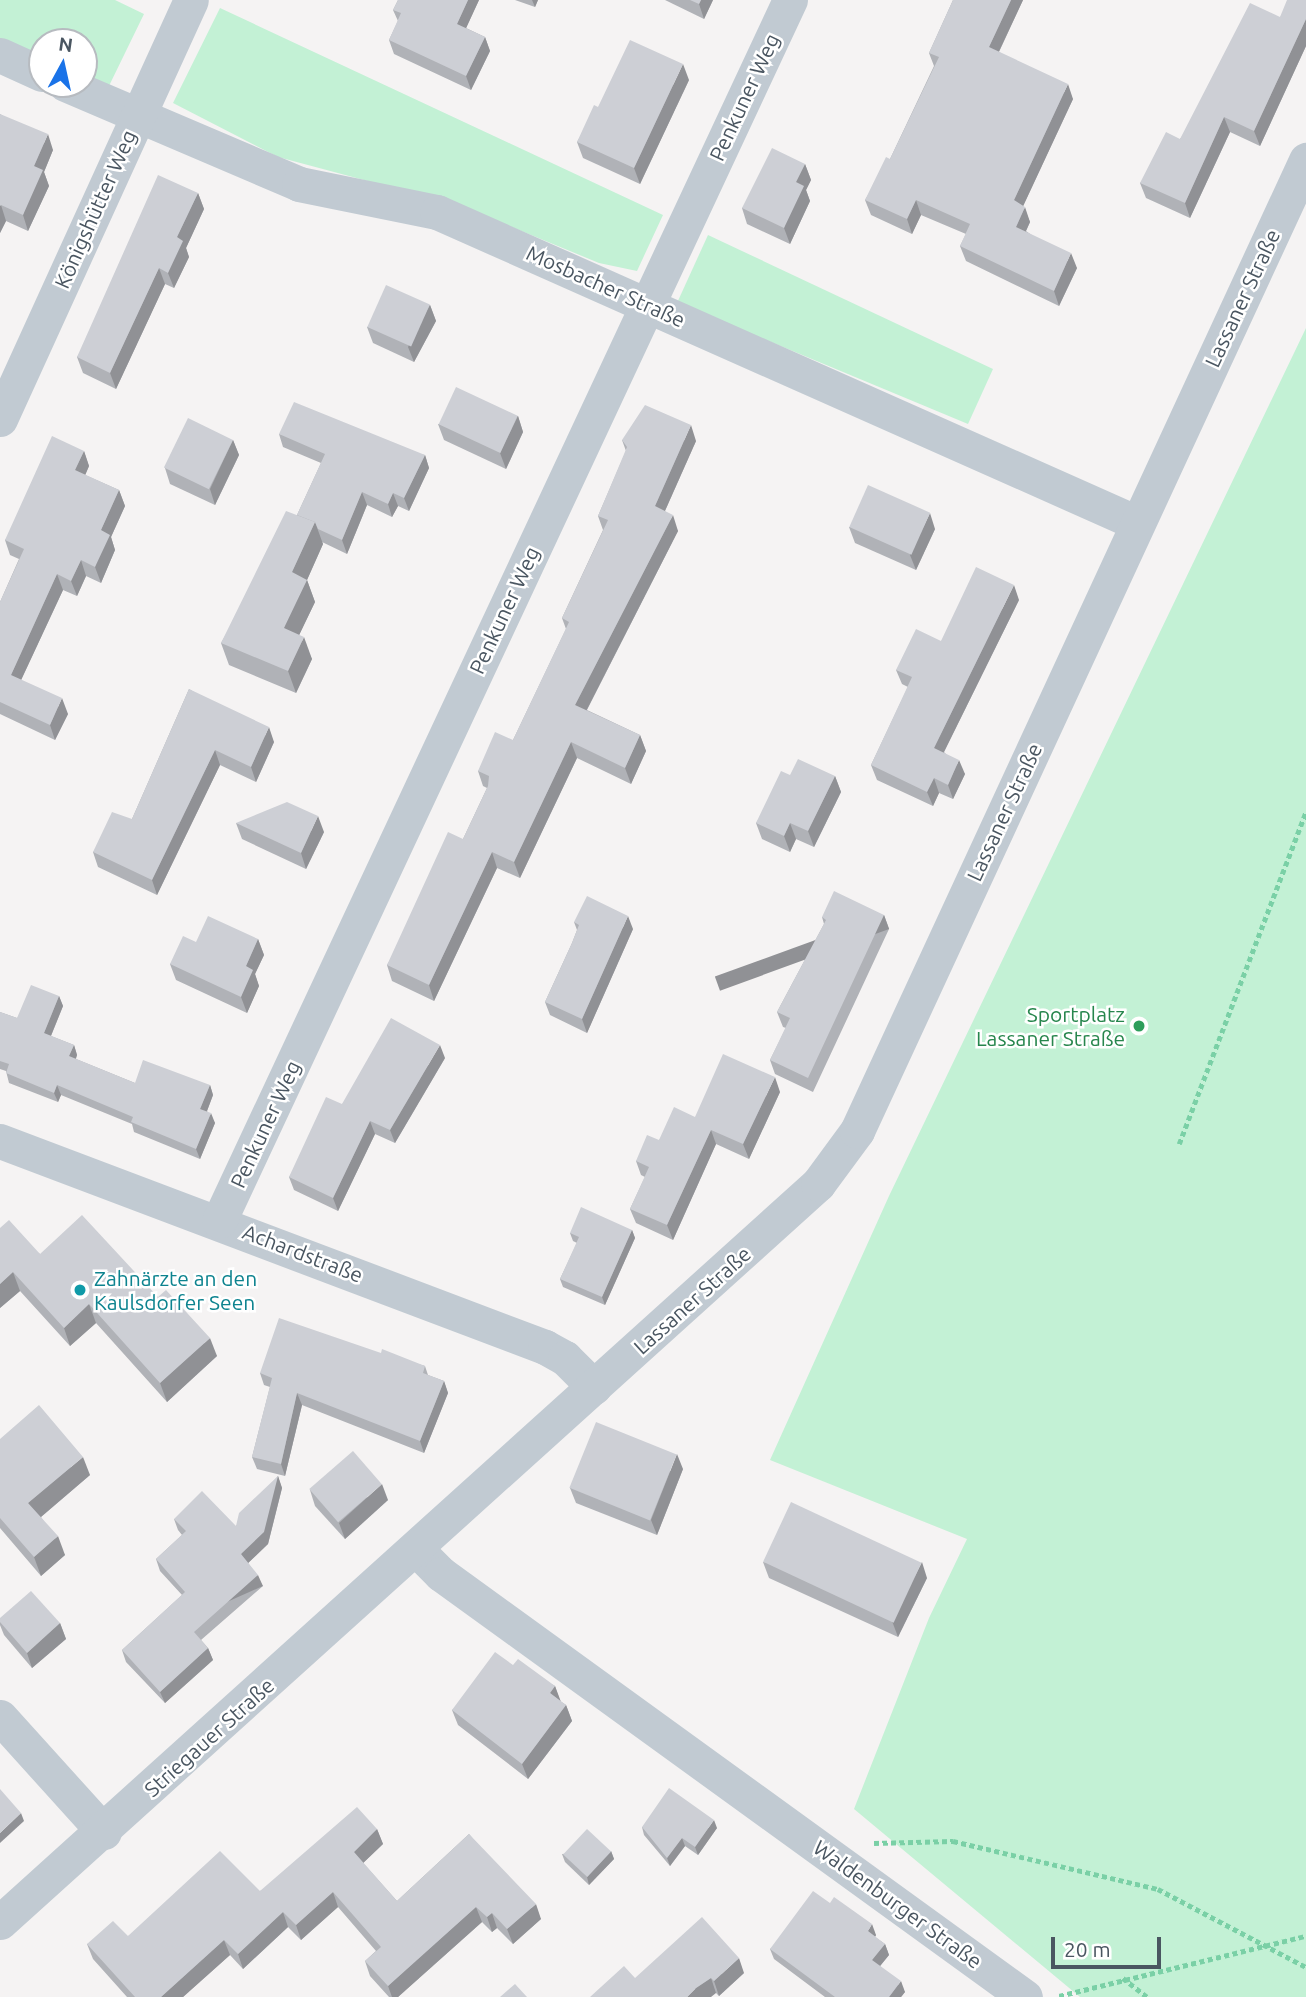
<!DOCTYPE html>
<meta charset="utf-8">
<style>
body{margin:0}
#map{position:relative;width:1306px;height:1997px;overflow:hidden;background:#f5f3f3;font-family:Ubuntu,sans-serif}
div>[style]{position:absolute}
.green>*{inset:0;background:#c3f1d5}
.path>*{height:4.5px;margin-top:-2.25px;transform-origin:0;background:repeating-linear-gradient(90deg,#7ad0a6 0 5px,transparent 0 8.5px)}
.street>*{height:35px;margin:-17.5px;padding:0 17.5px;transform-origin:17.5px;border-radius:17.5px;background:#c1cad2}
.wall>*{inset:0;background:#b0b2b7}
.shaded-wall>*{inset:0;background:#909195;transform-origin:0 0}
.building>*{inset:0;background:#cdcfd5;transform-origin:0 0}
.dots>*{width:19px;height:19px;translate:-50% -50%;box-sizing:border-box;border:4px solid #fff;border-radius:50%}
span{translate:-50% -50%;white-space:nowrap;text-align:center;line-height:1.15;-webkit-text-stroke:5px #fff;paint-order:stroke}
.street-label{font-size:21px;color:#4a5661}
.leisure-label{font-size:21px;color:#27864d}
.right{translate:-100% -50%;text-align:right}
.culture-label{font-size:21px;color:#0d838f}
.left{translate:0 -50%;text-align:left}
.north{position:absolute;left:28px;top:28px;width:70px;height:70px;box-sizing:border-box;background:#fff;border:2px solid #b7bbc0;border-radius:50%;rotate:8deg;font-size:19px;font-weight:700;line-height:28px;text-align:center;color:#4a5661}
.north::after{content:'';display:block;margin:auto;width:24px;height:32px;background:#1a73e8;clip-path:polygon(50% 0,100% 100%,50% 72%,0 100%)}
.scale{position:absolute;left:1051px;top:1937px;width:110px;height:32px;box-sizing:border-box;border:4px solid #4a5661;border-top:0;padding-left:9px;font-size:21px;line-height:24px;white-space:nowrap;color:#4a5661;-webkit-text-stroke:5px #fff;paint-order:stroke}
</style>
<div id="map">
<div class="green">
<i style="clip-path:polygon(0 0,115px 0,144px 14px,107px 90px,84px 79px,84px 42px,42px 42px,42px 60px,0 42px)"></i>
<i style="clip-path:polygon(220px 8px,663px 215px,637px 271px,599px 263px,461px 206px,278px 157px,173px 103px)"></i>
<i style="clip-path:polygon(708px 235px,993px 369px,968px 424px,677px 303px)"></i>
<i style="clip-path:polygon(1306px 328px,1306px 1997px,1080px 1997px,854px 1809px,929px 1618px,967px 1539px,770px 1460px,889px 1196px)"></i>
</div>
<div class="path">
<i style="left:1179px;top:1144px;width:355px;rotate:-69.1deg"></i>
<i style="left:874px;top:1843px;width:79px;rotate:-1.5deg"></i>
<i style="left:953px;top:1841px;width:211px;rotate:13.2deg"></i>
<i style="left:1158px;top:1889px;width:167px;rotate:27.8deg"></i>
<i style="left:1123px;top:1978px;width:31px;rotate:38deg"></i>
<i style="left:1059px;top:1996px;width:254px;rotate:-13.7deg"></i>
</div>
<div class="street">
<i style="left:0;top:55px;width:46px;rotate:24.3deg"></i>
<i style="left:65px;top:84px;width:254px;rotate:23.1deg"></i>
<i style="left:299px;top:184px;width:141px;rotate:11.5deg"></i>
<i style="left:437px;top:212px;width:766px;rotate:23.95deg"></i>
<i style="left:0;top:419px;width:460px;rotate:-65.5deg"></i>
<i style="left:0;top:1141px;width:583px;rotate:20.71deg"></i>
<i style="left:545px;top:1347px;width:23px;rotate:29deg"></i>
<i style="left:565px;top:1358px;width:41px;rotate:45deg"></i>
<i style="left:219px;top:1221px;width:1348px;rotate:-64.94deg"></i>
<i style="left:417px;top:1550px;width:34px;rotate:45deg"></i>
<i style="left:441px;top:1574px;width:721px;rotate:35.92deg"></i>
<i style="left:0;top:1717px;width:155px;rotate:47.9deg"></i>
<i style="left:0;top:1922px;width:1102px;rotate:-42.06deg"></i>
<i style="left:818px;top:1184px;width:66px;rotate:-53.7deg"></i>
<i style="left:857px;top:1131px;width:1070px;rotate:-65.18deg"></i>
</div>
<div class="wall">
<i style="clip-path:polygon(398px 0,479px 0,466px 28px,485px 37px,490px 51px,471px 90px,394px 54px,389px 40px,398px 21px,393px 10px)"></i>
<i style="clip-path:polygon(515px 0,538px 0,535px 7px)"></i>
<i style="clip-path:polygon(665px 0,713px 0,704px 19px)"></i>
<i style="clip-path:polygon(953px 0,1023px 0,999px 52px,1073px 99px,1023px 206px,1030px 222px,1026px 231px,1077px 268px,1059px 306px,966px 261px,960px 246px,966px 234px,921px 215px,912px 234px,871px 215px,865px 200px,890px 159px,934px 66px,929px 53px)"></i>
<i style="clip-path:polygon(1306px 0,1306px 46px,1260px 146px,1230px 132px,1190px 218px,1146px 198px,1140px 183px,1180px 139px,1280px 17px)"></i>
<i style="clip-path:polygon(689px 80px,640px 184px,583px 158px,577px 142px,598px 107px)"></i>
<i style="clip-path:polygon(0 114px,53px 150px,44px 172px,49px 186px,28px 231px,6px 221px,0 233px)"></i>
<i style="clip-path:polygon(805px 164px,811px 180px,806px 190px,810px 201px,790px 244px,747px 224px,742px 208px)"></i>
<i style="clip-path:polygon(198px 193px,204px 209px,186px 248px,189px 257px,174px 288px,165px 284px,116px 389px,83px 373px,77px 357px)"></i>
<i style="clip-path:polygon(430px 305px,436px 321px,414px 362px,373px 343px,367px 327px)"></i>
<i style="clip-path:polygon(518px 416px,523px 432px,506px 469px,444px 440px,438px 424px)"></i>
<i style="clip-path:polygon(279px 434px,425px 455px,429px 468px,409px 511px,398px 506px,392px 517px,367px 505px,347px 554px,322px 542px,323px 544px,307px 580px,315px 602px,299px 635px,312px 659px,296px 693px,229px 665px,221px 643px,297px 515px,321px 463px,283px 447px)"></i>
<i style="clip-path:polygon(233px 440px,239px 455px,215px 505px,170px 484px,165px 468px)"></i>
<i style="clip-path:polygon(622px 440px,696px 441px,665px 511px,678px 531px,587px 710px,640px 735px,646px 751px,631px 784px,577px 758px,520px 878px,497px 868px,434px 1001px,392px 981px,387px 965px,463px 839px,487px 788px,483px 786px,478px 771px,513px 740px,566px 629px,562px 618px,603px 530px,598px 516px,626px 451px)"></i>
<i style="clip-path:polygon(84px 451px,89px 466px,85px 475px,119px 490px,125px 506px,111px 537px,115px 550px,101px 583px,86px 576px,77px 596px,63px 590px,21px 680px,68px 714px,55px 740px,0 714px,0 602px,19px 559px,10px 555px,5px 540px)"></i>
<i style="clip-path:polygon(849px 527px,935px 529px,916px 570px,855px 543px)"></i>
<i style="clip-path:polygon(1019px 600px,944px 752px,965px 774px,953px 799px,939px 793px,933px 806px,877px 780px,871px 765px,908px 687px,902px 684px,896px 670px,941px 641px)"></i>
<i style="clip-path:polygon(189px 689px,274px 742px,256px 782px,220px 765px,157px 895px,98px 867px,93px 852px,132px 819px)"></i>
<i style="clip-path:polygon(790px 775px,835px 776px,841px 792px,814px 847px,796px 839px,790px 852px,762px 839px,756px 823px)"></i>
<i style="clip-path:polygon(236px 823px,324px 832px,306px 869px,242px 839px)"></i>
<i style="clip-path:polygon(884px 915px,889px 929px,813px 1092px,775px 1074px,770px 1060px,786px 1028px,783px 1027px,777px 1012px,824px 924px,822px 917px)"></i>
<i style="clip-path:polygon(574px 922px,633px 929px,587px 1033px,550px 1015px,545px 1002px,572px 943px,577px 930px)"></i>
<i style="clip-path:polygon(258px 939px,264px 955px,255px 974px,259px 986px,247px 1013px,176px 980px,170px 964px,196px 942px)"></i>
<i style="clip-path:polygon(59px 996px,63px 1006px,51px 1036px,74px 1045px,77px 1055px,76px 1059px,135px 1083px,210px 1085px,213px 1095px,207px 1111px,215px 1123px,200px 1159px,134px 1132px,132px 1124px,61px 1095px,58px 1102px,9px 1083px,6px 1071px,0 1069px,0 1012px,17px 1018px)"></i>
<i style="clip-path:polygon(445px 1058px,395px 1143px,375px 1134px,338px 1211px,294px 1190px,289px 1177px,342px 1104px)"></i>
<i style="clip-path:polygon(780px 1092px,749px 1159px,716px 1144px,673px 1240px,636px 1223px,630px 1209px,645px 1177px,641px 1175px,636px 1161px,659px 1140px,695px 1117px)"></i>
<i style="clip-path:polygon(0 1228px,40px 1254px,158px 1297px,217px 1356px,167px 1402px,96px 1323px,70px 1346px,20px 1291px,0 1308px)"></i>
<i style="clip-path:polygon(632px 1230px,635px 1238px,605px 1305px,563px 1287px,560px 1279px,577px 1243px,573px 1241px,570px 1233px)"></i>
<i style="clip-path:polygon(381px 1353px,425px 1366px,428px 1375px,444px 1381px,448px 1393px,424px 1453px,302px 1405px,285px 1476px,257px 1469px,252px 1457px,270px 1387px,264px 1385px,260px 1373px)"></i>
<i style="clip-path:polygon(0 1439px,90px 1475px,41px 1517px,65px 1555px,41px 1576px,0 1528px)"></i>
<i style="clip-path:polygon(683px 1469px,657px 1535px,576px 1503px,570px 1488px)"></i>
<i style="clip-path:polygon(278px 1476px,282px 1488px,268px 1544px,248px 1563px,263px 1586px,201px 1640px,208px 1648px,213px 1660px,165px 1703px,126px 1662px,122px 1650px,182px 1595px,160px 1571px,156px 1559px,182px 1535px,178px 1530px,174px 1519px,236px 1526px)"></i>
<i style="clip-path:polygon(310px 1490px,388px 1500px,345px 1539px,315px 1506px)"></i>
<i style="clip-path:polygon(763px 1562px,927px 1578px,898px 1637px,769px 1578px)"></i>
<i style="clip-path:polygon(0 1618px,60px 1623px,66px 1639px,32px 1668px,4px 1635px,0 1625px)"></i>
<i style="clip-path:polygon(513px 1665px,555px 1686px,560px 1701px,566px 1705px,572px 1721px,528px 1779px,458px 1725px,452px 1710px)"></i>
<i style="clip-path:polygon(642px 1827px,717px 1828px,698px 1855px,685px 1846px,670px 1866px,644px 1835px)"></i>
<i style="clip-path:polygon(377px 1829px,383px 1844px,363px 1863px,397px 1901px,469px 1834px,541px 1919px,513px 1944px,497px 1928px,492px 1932px,482px 1922px,398px 1997px,389px 1997px,370px 1976px,365px 1961px,376px 1951px,338px 1907px,301px 1940px,288px 1927px,243px 1969px,230px 1955px,183px 1997px,127px 1997px,93px 1959px,87px 1944px,128px 1936px,260px 1891px)"></i>
<i style="clip-path:polygon(611px 1851px,614px 1859px,589px 1885px,565px 1862px,562px 1854px)"></i>
<i style="clip-path:polygon(830px 1903px,876px 1935px,875px 1937px,885px 1944px,889px 1955px,880px 1966px,905px 1992px,901px 1997px,825px 1997px,774px 1959px,770px 1949px)"></i>
<i style="clip-path:polygon(744px 1973px,719px 1996px,716px 1993px,635px 1978px)"></i>
</div>
<div class="shaded-wall">
<i style="clip-path:polygon(468px 0,479px 0,462px 37px,457px 24px)"></i>
<i style="clip-path:polygon(532px 0,538px 0,535px 7px)"></i>
<i style="clip-path:polygon(701px 0,713px 0,704px 19px,699px 4px)"></i>
<i style="clip-path:polygon(1011px 0,1023px 0,994px 62px,989px 47px)"></i>
<i style="clip-path:polygon(1306px 19px,1306px 46px,1260px 146px,1254px 131px)"></i>
<i style="clip-path:polygon(485px 37px,490px 51px,471px 90px,466px 76px)"></i>
<i style="clip-path:polygon(683px 64px,689px 80px,640px 184px,634px 168px)"></i>
<i style="clip-path:polygon(1068px 84px,1073px 99px,1019px 215px,1014px 200px)"></i>
<i style="clip-path:polygon(1224px 117px,1230px 132px,1190px 218px,1185px 203px)"></i>
<i style="clip-path:polygon(48px 134px,53px 150px,44px 172px,49px 186px,28px 231px,23px 215px,34px 166px)"></i>
<i style="clip-path:polygon(805px 164px,811px 180px,806px 190px,810px 201px,790px 244px,784px 228px,796px 182px)"></i>
<i style="clip-path:polygon(198px 193px,204px 209px,186px 248px,189px 257px,174px 288px,168px 273px,177px 237px)"></i>
<i style="clip-path:polygon(916px 200px,921px 215px,912px 234px,907px 219px)"></i>
<i style="clip-path:polygon(1px 205px,6px 221px,0 233px,0 206px)"></i>
<i style="clip-path:polygon(1025px 207px,1030px 222px,1021px 242px,1016px 227px)"></i>
<i style="clip-path:polygon(1071px 253px,1077px 268px,1059px 306px,1054px 291px)"></i>
<i style="clip-path:polygon(159px 268px,165px 284px,116px 389px,110px 373px)"></i>
<i style="clip-path:polygon(430px 305px,436px 321px,414px 362px,408px 347px)"></i>
<i style="clip-path:polygon(518px 416px,523px 432px,506px 469px,500px 453px)"></i>
<i style="clip-path:polygon(691px 425px,696px 441px,660px 522px,655px 506px)"></i>
<i style="clip-path:polygon(233px 440px,239px 455px,215px 505px,210px 489px)"></i>
<i style="clip-path:polygon(84px 451px,89px 466px,81px 485px,75px 470px)"></i>
<i style="clip-path:polygon(425px 455px,429px 468px,409px 511px,404px 498px)"></i>
<i style="clip-path:polygon(119px 490px,125px 506px,111px 537px,115px 550px,101px 583px,95px 567px,101px 530px)"></i>
<i style="clip-path:polygon(362px 492px,367px 505px,347px 554px,342px 540px)"></i>
<i style="clip-path:polygon(393px 493px,398px 506px,392px 517px,388px 504px)"></i>
<i style="clip-path:polygon(930px 513px,935px 529px,916px 570px,910px 555px)"></i>
<i style="clip-path:polygon(673px 515px,678px 531px,581px 721px,575px 705px)"></i>
<i style="clip-path:polygon(315px 522px,323px 544px,307px 580px,315px 602px,292px 650px,284px 628px,292px 572px)"></i>
<i style="clip-path:polygon(81px 560px,86px 576px,77px 596px,71px 581px)"></i>
<i style="clip-path:polygon(57px 574px,63px 590px,16px 691px,11px 675px)"></i>
<i style="clip-path:polygon(1014px 585px,1019px 600px,939px 762px,934px 748px)"></i>
<i style="clip-path:polygon(304px 637px,312px 659px,296px 693px,288px 671px)"></i>
<i style="clip-path:polygon(62px 698px,68px 714px,55px 740px,50px 725px)"></i>
<i style="clip-path:polygon(269px 727px,274px 742px,256px 782px,251px 767px)"></i>
<i style="clip-path:polygon(640px 735px,646px 751px,631px 784px,625px 768px)"></i>
<i style="clip-path:polygon(571px 742px,577px 758px,520px 878px,514px 862px)"></i>
<i style="clip-path:polygon(215px 750px,220px 765px,157px 895px,152px 880px)"></i>
<i style="clip-path:polygon(959px 760px,965px 774px,953px 799px,948px 785px)"></i>
<i style="clip-path:polygon(835px 776px,841px 792px,814px 847px,808px 831px)"></i>
<i style="clip-path:polygon(934px 778px,939px 793px,933px 806px,927px 792px)"></i>
<i style="clip-path:polygon(318px 816px,324px 832px,306px 869px,301px 853px)"></i>
<i style="clip-path:polygon(790px 823px,796px 839px,790px 852px,784px 836px)"></i>
<i style="clip-path:polygon(492px 852px,497px 868px,434px 1001px,429px 985px)"></i>
<i style="left:884px;top:915px;width:15px;height:180px;rotate:70deg"></i>
<i style="clip-path:polygon(628px 916px,633px 929px,587px 1033px,582px 1019px)"></i>
<i style="clip-path:polygon(258px 939px,264px 955px,255px 974px,259px 986px,247px 1013px,241px 997px,246px 966px)"></i>
<i style="clip-path:polygon(59px 996px,63px 1006px,48px 1043px,44px 1033px)"></i>
<i style="clip-path:polygon(74px 1045px,77px 1055px,73px 1066px,69px 1056px)"></i>
<i style="clip-path:polygon(440px 1045px,445px 1058px,395px 1143px,390px 1130px)"></i>
<i style="clip-path:polygon(775px 1077px,780px 1092px,749px 1159px,743px 1144px)"></i>
<i style="clip-path:polygon(57px 1085px,61px 1095px,58px 1102px,54px 1093px)"></i>
<i style="clip-path:polygon(210px 1085px,213px 1095px,204px 1119px,200px 1109px)"></i>
<i style="clip-path:polygon(211px 1113px,215px 1123px,200px 1159px,196px 1149px)"></i>
<i style="clip-path:polygon(370px 1121px,375px 1134px,338px 1211px,333px 1198px)"></i>
<i style="clip-path:polygon(711px 1130px,716px 1144px,673px 1240px,667px 1225px)"></i>
<i style="clip-path:polygon(632px 1230px,635px 1238px,605px 1305px,602px 1297px)"></i>
<i style="clip-path:polygon(13px 1272px,20px 1291px,0 1308px,0 1284px)"></i>
<i style="clip-path:polygon(89px 1304px,96px 1323px,70px 1346px,64px 1328px)"></i>
<i style="clip-path:polygon(210px 1338px,217px 1356px,167px 1402px,160px 1383px)"></i>
<i style="clip-path:polygon(444px 1381px,448px 1393px,424px 1453px,420px 1441px)"></i>
<i style="clip-path:polygon(297px 1393px,302px 1405px,285px 1476px,281px 1464px)"></i>
<i style="clip-path:polygon(677px 1454px,683px 1469px,657px 1535px,651px 1520px)"></i>
<i style="clip-path:polygon(83px 1457px,90px 1475px,35px 1522px,28px 1503px)"></i>
<i style="clip-path:polygon(278px 1476px,282px 1488px,268px 1544px,245px 1566px,241px 1554px)"></i>
<i style="clip-path:polygon(382px 1484px,388px 1500px,345px 1539px,339px 1523px)"></i>
<i style="clip-path:polygon(58px 1536px,65px 1555px,41px 1576px,34px 1557px)"></i>
<i style="clip-path:polygon(922px 1562px,927px 1578px,898px 1637px,892px 1621px)"></i>
<i style="left:258px;top:1575px;width:12px;height:86px;rotate:66deg"></i>
<i style="clip-path:polygon(60px 1623px,66px 1639px,32px 1668px,27px 1653px)"></i>
<i style="clip-path:polygon(208px 1648px,213px 1660px,165px 1703px,160px 1692px)"></i>
<i style="clip-path:polygon(555px 1686px,561px 1702px,550px 1693px)"></i>
<i style="clip-path:polygon(566px 1705px,572px 1721px,528px 1779px,522px 1764px)"></i>
<i style="clip-path:polygon(21px 1813px,24px 1821px,0 1843px,0 1833px)"></i>
<i style="clip-path:polygon(714px 1820px,717px 1828px,698px 1855px,695px 1847px)"></i>
<i style="clip-path:polygon(377px 1829px,383px 1844px,359px 1867px,354px 1852px)"></i>
<i style="clip-path:polygon(682px 1838px,685px 1846px,670px 1866px,667px 1858px)"></i>
<i style="clip-path:polygon(611px 1851px,614px 1859px,589px 1885px,587px 1877px)"></i>
<i style="clip-path:polygon(333px 1892px,338px 1907px,301px 1940px,296px 1925px)"></i>
<i style="clip-path:polygon(536px 1904px,541px 1919px,513px 1944px,507px 1929px)"></i>
<i style="clip-path:polygon(476px 1907px,482px 1922px,398px 1997px,392px 1997px,388px 1986px)"></i>
<i style="clip-path:polygon(283px 1912px,288px 1927px,243px 1969px,238px 1954px)"></i>
<i style="clip-path:polygon(492px 1913px,497px 1928px,492px 1932px,487px 1917px)"></i>
<i style="clip-path:polygon(872px 1924px,876px 1935px,872px 1942px,868px 1931px)"></i>
<i style="clip-path:polygon(224px 1940px,230px 1955px,183px 1997px,161px 1997px)"></i>
<i style="clip-path:polygon(885px 1944px,889px 1955px,876px 1971px,872px 1960px)"></i>
<i style="clip-path:polygon(739px 1958px,744px 1973px,719px 1996px,714px 1981px)"></i>
<i style="clip-path:polygon(711px 1978px,716px 1993px,711px 1997px,687px 1997px,696px 1988px)"></i>
<i style="clip-path:polygon(901px 1981px,905px 1992px,901px 1997px,889px 1997px)"></i>
</div>
<div class="building">
<i style="clip-path:polygon(398px 0,468px 0,457px 24px,485px 37px,466px 76px,389px 40px,401px 13px,393px 10px)"></i>
<i style="clip-path:polygon(690px 0,701px 0,699px 4px)"></i>
<i style="clip-path:polygon(953px 0,1011px 0,989px 47px,1068px 84px,1014px 200px,1025px 207px,1016px 227px,1071px 253px,1054px 291px,960px 246px,970px 224px,916px 200px,907px 219px,865px 200px,886px 157px,890px 159px,939px 57px,929px 53px)"></i>
<i style="clip-path:polygon(1287px 0,1306px 0,1306px 19px,1254px 131px,1224px 117px,1185px 203px,1140px 183px,1166px 132px,1180px 139px,1250px 3px,1280px 17px)"></i>
<i style="clip-path:polygon(630px 40px,683px 64px,634px 168px,577px 142px,594px 105px,598px 107px)"></i>
<i style="clip-path:polygon(0 114px,48px 134px,34px 166px,43px 170px,23px 215px,1px 205px,0 206px)"></i>
<i style="clip-path:polygon(772px 148px,805px 164px,796px 182px,804px 186px,784px 228px,742px 208px)"></i>
<i style="clip-path:polygon(158px 175px,198px 193px,177px 237px,183px 241px,168px 273px,159px 268px,110px 373px,77px 357px)"></i>
<i style="left:386px;top:285px;width:48px;height:46px;rotate:24deg"></i>
<i style="left:456px;top:387px;width:68px;height:41px;rotate:25deg"></i>
<i style="clip-path:polygon(294px 402px,425px 455px,404px 498px,393px 493px,388px 504px,362px 492px,342px 540px,318px 529px,315px 522px,297px 515px,325px 454px,279px 434px)"></i>
<i style="clip-path:polygon(645px 405px,691px 425px,655px 506px,673px 515px,575px 705px,640px 735px,625px 768px,571px 742px,514px 862px,492px 852px,429px 985px,387px 965px,448px 832px,463px 839px,488px 786px,489px 776px,478px 771px,495px 732px,513px 740px,569px 622px,562px 618px,608px 520px,598px 516px,627px 447px,622px 440px)"></i>
<i style="left:188px;top:418px;width:50px;height:55px;rotate:26deg"></i>
<i style="clip-path:polygon(52px 436px,84px 451px,75px 470px,119px 490px,101px 530px,110px 535px,95px 567px,81px 560px,71px 581px,57px 574px,11px 675px,62px 698px,50px 725px,0 702px,0 602px,24px 549px,5px 540px)"></i>
<i style="left:868px;top:485px;width:68px;height:46px;rotate:24deg"></i>
<i style="clip-path:polygon(286px 511px,315px 522px,292px 572px,307px 580px,284px 628px,304px 637px,288px 671px,221px 643px)"></i>
<i style="clip-path:polygon(976px 567px,1014px 585px,934px 748px,959px 760px,948px 785px,934px 778px,927px 792px,871px 765px,912px 677px,896px 670px,916px 629px,941px 641px)"></i>
<i style="clip-path:polygon(189px 689px,269px 727px,251px 767px,215px 750px,152px 880px,93px 852px,112px 812px,132px 819px)"></i>
<i style="clip-path:polygon(798px 759px,835px 776px,808px 831px,790px 823px,784px 836px,756px 823px,781px 771px,790px 775px)"></i>
<i style="clip-path:polygon(287px 802px,318px 816px,301px 853px,236px 823px)"></i>
<i style="clip-path:polygon(834px 891px,884px 915px,808px 1078px,770px 1060px,790px 1018px,777px 1012px,826px 920px,822px 917px)"></i>
<i style="clip-path:polygon(587px 896px,628px 916px,582px 1019px,545px 1002px,572px 943px,579px 925px,574px 922px)"></i>
<i style="clip-path:polygon(208px 916px,258px 939px,246px 966px,253px 970px,241px 997px,170px 964px,183px 936px,196px 942px)"></i>
<i style="clip-path:polygon(31px 985px,59px 996px,44px 1033px,74px 1045px,69px 1056px,135px 1083px,143px 1060px,210px 1085px,200px 1109px,211px 1113px,196px 1149px,131px 1122px,133px 1117px,57px 1085px,54px 1093px,6px 1073px,9px 1064px,0 1061px,0 1012px,17px 1018px)"></i>
<i style="clip-path:polygon(391px 1018px,440px 1045px,390px 1130px,370px 1121px,333px 1198px,289px 1177px,326px 1097px,342px 1104px)"></i>
<i style="clip-path:polygon(723px 1054px,775px 1077px,743px 1144px,711px 1130px,667px 1225px,630px 1209px,649px 1167px,636px 1161px,647px 1135px,659px 1140px,674px 1107px,695px 1117px)"></i>
<i style="clip-path:polygon(581px 1207px,632px 1230px,602px 1297px,560px 1279px,579px 1237px,570px 1233px)"></i>
<i style="clip-path:polygon(82px 1215px,158px 1297px,166px 1290px,210px 1338px,160px 1383px,89px 1304px,64px 1328px,13px 1272px,0 1284px,0 1228px,9px 1220px,40px 1254px)"></i>
<i style="clip-path:polygon(279px 1318px,381px 1353px,382px 1349px,425px 1366px,423px 1373px,444px 1381px,420px 1441px,297px 1393px,281px 1464px,252px 1457px,272px 1378px,260px 1373px)"></i>
<i style="clip-path:polygon(39px 1405px,83px 1457px,28px 1503px,58px 1536px,34px 1557px,0 1518px,0 1439px)"></i>
<i style="left:596px;top:1422px;width:87px;height:71px;rotate:22deg"></i>
<i style="left:353px;top:1451px;width:44px;height:58px;rotate:49deg"></i>
<i style="clip-path:polygon(278px 1476px,264px 1532px,241px 1554px,258px 1575px,194px 1632px,208px 1648px,160px 1692px,122px 1650px,185px 1592px,156px 1559px,186px 1531px,174px 1519px,202px 1491px,236px 1526px,239px 1513px)"></i>
<i style="left:791px;top:1502px;width:144px;height:66px;rotate:25deg"></i>
<i style="clip-path:polygon(31px 1591px,60px 1623px,27px 1653px,0 1622px,0 1618px)"></i>
<i style="clip-path:polygon(495px 1652px,513px 1665px,518px 1659px,555px 1686px,550px 1693px,566px 1705px,522px 1764px,452px 1710px)"></i>
<i style="clip-path:polygon(669px 1788px,714px 1820px,695px 1847px,682px 1838px,667px 1858px,642px 1827px)"></i>
<i style="clip-path:polygon(0 1789px,21px 1813px,0 1833px)"></i>
<i style="clip-path:polygon(357px 1807px,377px 1829px,354px 1852px,397px 1901px,469px 1834px,536px 1904px,507px 1929px,492px 1913px,487px 1917px,476px 1907px,388px 1986px,365px 1961px,381px 1947px,333px 1892px,296px 1925px,283px 1912px,238px 1954px,224px 1940px,161px 1997px,135px 1997px,87px 1944px,113px 1921px,128px 1936px,220px 1851px,260px 1891px)"></i>
<i style="left:587px;top:1829px;width:33px;height:35px;rotate:43deg"></i>
<i style="clip-path:polygon(813px 1891px,830px 1903px,834px 1897px,872px 1924px,868px 1931px,885px 1944px,872px 1960px,901px 1981px,889px 1997px,835px 1997px,770px 1949px)"></i>
<i style="clip-path:polygon(702px 1917px,739px 1958px,714px 1981px,711px 1978px,696px 1988px,687px 1997px,590px 1997px,624px 1966px,635px 1978px)"></i>
<i style="clip-path:polygon(515px 1984px,527px 1997px,500px 1997px)"></i>
</div>
<div class="dots">
<i style="left:1139px;top:1026px;background:#2e9e5b"></i>
<i style="left:80px;top:1290px;background:#0f9aa8"></i>
</div>
<div class="street-label">
<span style="left:744px;top:97px;rotate:-65deg">Penkuner Weg</span>
<span style="left:95px;top:209px;rotate:-66deg">Königshütter Weg</span>
<span style="left:606px;top:286px;rotate:24deg">Mosbacher Straße</span>
<span style="left:1242px;top:298px;rotate:-65deg">Lassaner Straße</span>
<span style="left:504px;top:610px;rotate:-65deg">Penkuner Weg</span>
<span style="left:1004px;top:812px;rotate:-65deg">Lassaner Straße</span>
<span style="left:265px;top:1124px;rotate:-65deg">Penkuner Weg</span>
<span style="left:303px;top:1253px;rotate:21deg">Achardstraße</span>
<span style="left:692px;top:1300px;rotate:-42deg">Lassaner Straße</span>
<span style="left:209px;top:1737px;rotate:-42deg">Striegauer Straße</span>
<span style="left:898px;top:1904px;rotate:36deg">Waldenburger Straße</span>
</div>
<div class="leisure-label">
<span class="right" style="left:1125px;top:1026px">Sportplatz<br>Lassaner Straße</span>
</div>
<div class="culture-label">
<span class="left" style="left:94px;top:1290px">Zahnärzte an den<br>Kaulsdorfer Seen</span>
</div>
<div class="north">N</div>
<div class="scale">20 m</div>
</div>
